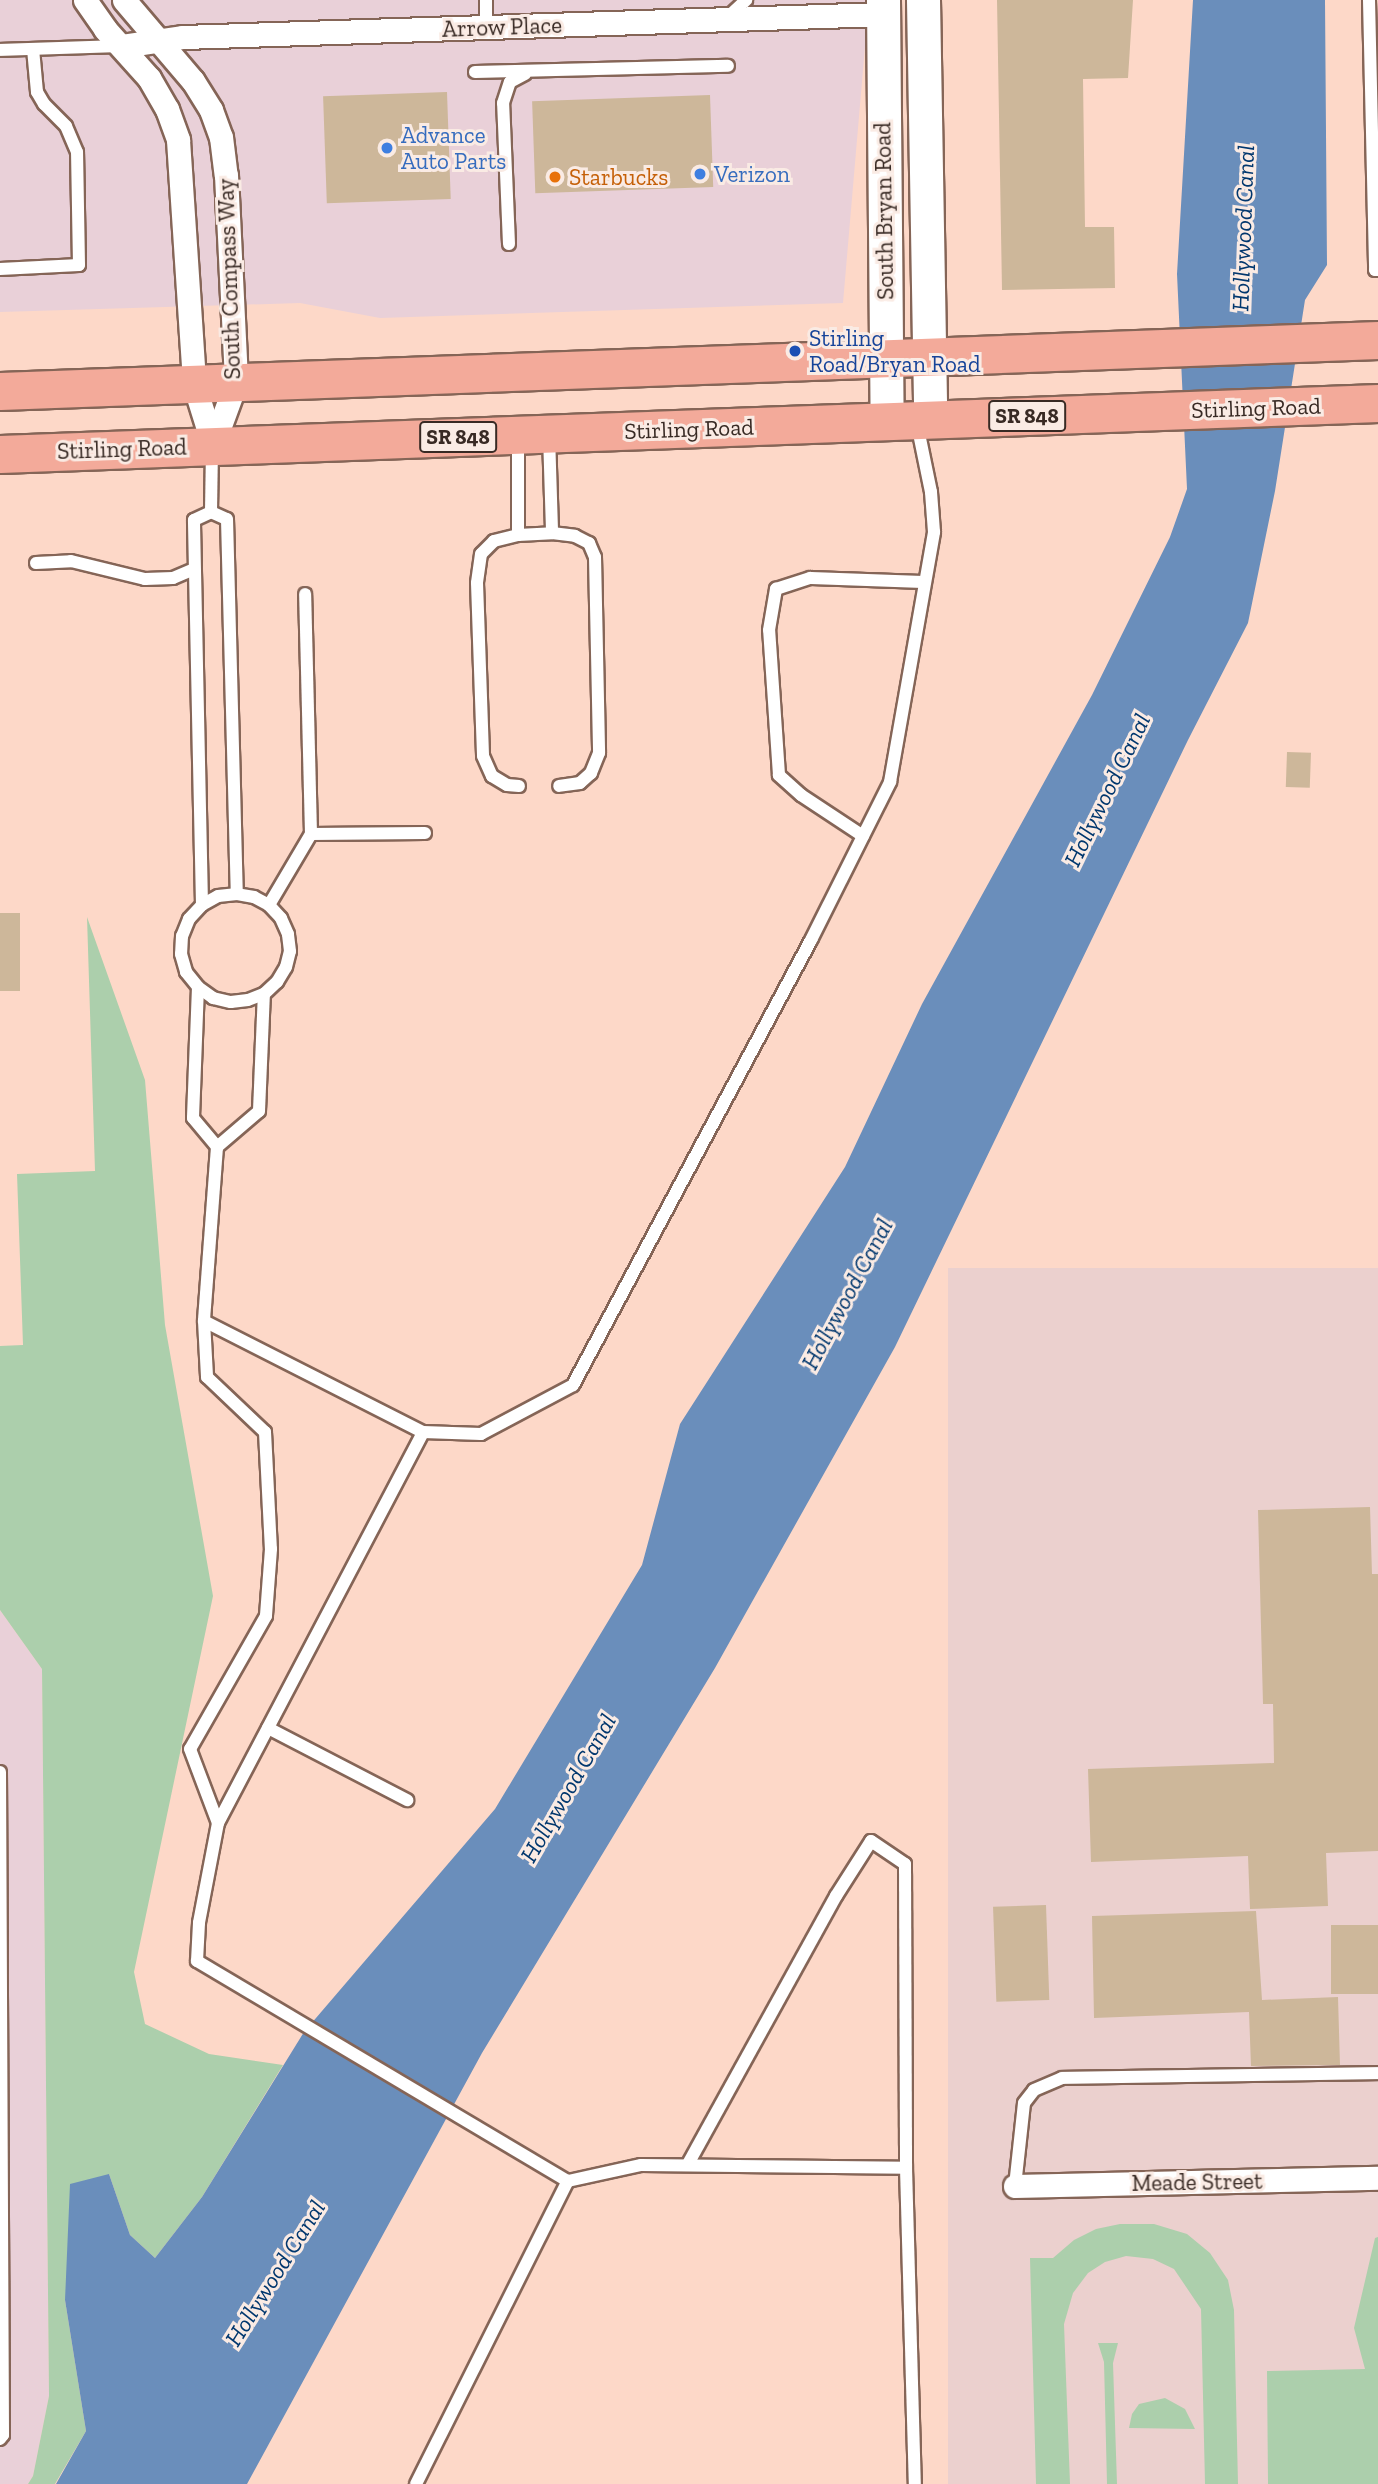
<!DOCTYPE html>
<style>
body{margin:0}
#map{position:relative;width:1378px;height:2484px;overflow:hidden;background:#fdd8c8;font-family:"Zilla Slab",serif}
div>[style]{position:absolute}
.commercial>*{inset:0;background:#e9d0d8}
.education>*{inset:0;background:#ebd0ce;transform-origin:0 0}
.green>*{inset:0;background:#accfac}
.water>*{inset:0;background:#6a8ebb}
.building>*{inset:0;background:#cdb79a;transform-origin:0 0}
.roads{filter:drop-shadow(2px 0 #856557) drop-shadow(-2px 0 #856557) drop-shadow(0 2px #856557) drop-shadow(0 -2px #856557)}
.lane>*{height:12px;margin:-6px;padding:0 6px;transform-origin:6px;border-radius:6px;background:#fff}
.street>*{height:23px;margin:-11.5px;padding:0 11.5px;transform-origin:11.5px;border-radius:11.5px;background:#fff}
.secondary>*{height:33px;margin:-16.5px;padding:0 16.5px;transform-origin:16.5px;border-radius:16.5px;background:#fff}
.primary>*{height:37px;margin:-18.5px;padding:0 18.5px;transform-origin:18.5px;border-radius:18.5px;background:#f3aa9a}
.dots>*{width:19px;height:19px;translate:-50% -50%;box-sizing:border-box;border:4px solid #faebe4;border-radius:50%}
span{translate:-50% -50%;white-space:nowrap;text-align:center;line-height:1.15;-webkit-text-stroke:6px #faebe4;paint-order:stroke}
.shield-label span{padding:2px 5px;background:#faebe4;border:2px solid;border-radius:5px;-webkit-text-stroke-width:0}
.shield-label{font-size:21px;color:#382a24;font-weight:700}
.street-label{font-size:23px;color:#382a24}
.shop-label{font-size:23px;color:#366cbe}
.left{translate:0 -50%;text-align:left}
.food-label{font-size:23px;color:#c56008}
.transit-label{font-size:23px;color:#164399}
.water-label{font-size:24px;color:#01376e;font-style:italic}
</style>
<div id="map">
<div class="commercial">
<i style="clip-path:polygon(0 0,869px 0,843px 303px,380px 318px,300px 303px,0 312px)"></i>
<i style="clip-path:polygon(0 1610px,42px 1669px,49px 2396px,33px 2476px,28px 2484px,0 2484px)"></i>
</div>
<div class="education">
<i style="left:1378px;top:1268px;width:1216px;height:430px;rotate:90deg"></i>
</div>
<div class="green">
<i style="clip-path:polygon(87px 917px,145px 1080px,165px 1325px,213px 1596px,134px 1972px,145px 2024px,209px 2054px,283px 2065px,202px 2197px,155px 2258px,130px 2235px,109px 2174px,65px 2300px,86px 2431px,55px 2484px,28px 2484px,33px 2476px,49px 2396px,42px 1669px,0 1610px,0 1346px,23px 1345px,17px 1174px,95px 1171px)"></i>
<i style="clip-path:polygon(1120px 2224px,1154px 2224px,1187px 2234px,1210px 2253px,1228px 2280px,1234px 2310px,1238px 2484px,1205px 2484px,1201px 2309px,1174px 2269px,1153px 2259px,1126px 2256px,1105px 2262px,1088px 2273px,1073px 2293px,1064px 2324px,1070px 2484px,1036px 2484px,1030px 2258px,1053px 2258px,1074px 2240px,1096px 2229px)"></i>
<i style="clip-path:polygon(1378px 2237px,1378px 2484px,1268px 2484px,1267px 2371px,1365px 2369px,1354px 2328px,1375px 2238px)"></i>
<i style="clip-path:polygon(1098px 2343px,1118px 2343px,1113px 2363px,1117px 2484px,1107px 2484px,1104px 2362px)"></i>
<i style="clip-path:polygon(1165px 2398px,1185px 2409px,1195px 2429px,1129px 2428px,1132px 2414px,1139px 2404px)"></i>
</div>
<div class="water">
<i style="clip-path:polygon(1193px 0,1325px 0,1327px 265px,1305px 300px,1275px 491px,1248px 623px,1188px 740px,895px 1347px,715px 1668px,482px 2053px,247px 2484px,56px 2484px,86px 2431px,65px 2300px,70px 2184px,109px 2174px,130px 2235px,155px 2258px,202px 2197px,304px 2032px,495px 1809px,642px 1565px,680px 1424px,845px 1167px,922px 1004px,1092px 695px,1170px 537px,1187px 489px,1177px 274px)"></i>
</div>
<div class="building">
<i style="clip-path:polygon(997px 0,1133px 0,1128px 78px,1083px 79px,1085px 227px,1114px 227px,1115px 288px,1002px 290px)"></i>
<i style="left:447px;top:92px;width:107px;height:124px;rotate:88deg"></i>
<i style="left:710px;top:95px;width:92px;height:178px;rotate:88deg"></i>
<i style="left:1287px;top:752px;width:24px;height:35px;rotate:2deg"></i>
<i style="left:0;top:913px;width:20px;height:78px"></i>
<i style="clip-path:polygon(1370px 1507px,1372px 1574px,1378px 1574px,1378px 1851px,1326px 1853px,1328px 1906px,1250px 1909px,1248px 1856px,1091px 1862px,1088px 1769px,1274px 1763px,1273px 1704px,1263px 1704px,1258px 1510px)"></i>
<i style="left:1046px;top:1905px;width:95px;height:53px;rotate:88deg"></i>
<i style="clip-path:polygon(1256px 1911px,1262px 2000px,1338px 1997px,1340px 2065px,1251px 2066px,1249px 2012px,1094px 2018px,1092px 1916px)"></i>
<i style="left:1378px;top:1925px;width:69px;height:47px;rotate:90deg"></i>
</div>
<div class="roads">
<div class="lane">
<i style="left:486px;top:0;width:27px;rotate:90deg"></i>
<i style="left:1369px;top:0;width:270px;rotate:88.7deg"></i>
<i style="left:1375px;top:270px;width:3px"></i>
<i style="left:728px;top:17px;width:25px;rotate:-43deg"></i>
<i style="left:0;top:50px;width:122px;rotate:-1.9deg"></i>
<i style="left:475px;top:72px;width:253px;rotate:-1.4deg"></i>
<i style="left:509px;top:244px;width:141px;rotate:-92.4deg"></i>
<i style="left:503px;top:103px;width:22px;rotate:-72deg"></i>
<i style="left:510px;top:82px;width:17px;rotate:-28deg"></i>
<i style="left:0;top:269px;width:79px;rotate:-2.9deg"></i>
<i style="left:79px;top:265px;width:113px;rotate:-91deg"></i>
<i style="left:77px;top:152px;width:28px;rotate:-113deg"></i>
<i style="left:66px;top:126px;width:31px;rotate:-135deg"></i>
<i style="left:44px;top:104px;width:14px;rotate:-120deg"></i>
<i style="left:37px;top:92px;width:43px;rotate:-95.3deg"></i>
<i style="left:549px;top:435px;width:98px;rotate:88.2deg"></i>
<i style="left:552px;top:533px;width:23px;rotate:7deg"></i>
<i style="left:575px;top:536px;width:16px;rotate:27deg"></i>
<i style="left:589px;top:543px;width:15px;rotate:67deg"></i>
<i style="left:595px;top:557px;width:196px;rotate:88.8deg"></i>
<i style="left:599px;top:753px;width:22px;rotate:112deg"></i>
<i style="left:591px;top:773px;width:15px;rotate:138deg"></i>
<i style="left:580px;top:783px;width:21px;rotate:172deg"></i>
<i style="left:518px;top:439px;width:96px;rotate:90deg"></i>
<i style="left:518px;top:535px;width:25px;rotate:166deg"></i>
<i style="left:494px;top:541px;width:18px;rotate:135deg"></i>
<i style="left:481px;top:554px;width:29px;rotate:98deg"></i>
<i style="left:477px;top:583px;width:173px;rotate:88deg"></i>
<i style="left:483px;top:756px;width:22px;rotate:66deg"></i>
<i style="left:492px;top:776px;width:17px;rotate:31deg"></i>
<i style="left:507px;top:785px;width:12px;rotate:5deg"></i>
<i style="left:211px;top:512px;width:63px;rotate:-89.1deg"></i>
<i style="left:518px;top:535px;width:34px;rotate:-3deg"></i>
<i style="left:36px;top:563px;width:35px;rotate:-3deg"></i>
<i style="left:71px;top:561px;width:76px;rotate:13.7deg"></i>
<i style="left:145px;top:579px;width:28px;rotate:-2deg"></i>
<i style="left:173px;top:578px;width:23px;rotate:-23deg"></i>
<i style="left:311px;top:834px;width:114px;rotate:-0.5deg"></i>
<i style="left:863px;top:836px;width:74px;rotate:-146.5deg"></i>
<i style="left:801px;top:795px;width:30px;rotate:-138deg"></i>
<i style="left:779px;top:775px;width:145px;rotate:-93.9deg"></i>
<i style="left:769px;top:630px;width:42px;rotate:-80.3deg"></i>
<i style="left:776px;top:589px;width:36px;rotate:-18deg"></i>
<i style="left:810px;top:578px;width:114px;rotate:2deg"></i>
<i style="left:202px;top:905px;width:385px;rotate:-91.2deg"></i>
<i style="left:194px;top:520px;width:19px;rotate:-25deg"></i>
<i style="left:211px;top:512px;width:17px;rotate:24deg"></i>
<i style="left:227px;top:519px;width:375px;rotate:88.5deg"></i>
<i style="left:269px;top:905px;width:82px;rotate:-59.4deg"></i>
<i style="left:311px;top:834px;width:240px;rotate:-91.4deg"></i>
<i style="left:198px;top:987px;width:131px;rotate:92.2deg"></i>
<i style="left:193px;top:1118px;width:38px;rotate:50deg"></i>
<i style="left:217px;top:1147px;width:55px;rotate:-40.6deg"></i>
<i style="left:259px;top:1111px;width:117px;rotate:-87.6deg"></i>
<i style="left:264px;top:994px;width:18px;rotate:-43deg"></i>
<i style="left:277px;top:982px;width:17px;rotate:-59deg"></i>
<i style="left:286px;top:967px;width:16px;rotate:-76deg"></i>
<i style="left:290px;top:951px;width:17px;rotate:-97deg"></i>
<i style="left:288px;top:934px;width:17px;rotate:-114deg"></i>
<i style="left:281px;top:918px;width:18px;rotate:-133deg"></i>
<i style="left:269px;top:905px;width:17px;rotate:-152deg"></i>
<i style="left:254px;top:897px;width:17px;rotate:-170deg"></i>
<i style="left:237px;top:894px;width:19px;rotate:174deg"></i>
<i style="left:218px;top:896px;width:18px;rotate:151deg"></i>
<i style="left:202px;top:905px;width:19px;rotate:133deg"></i>
<i style="left:189px;top:919px;width:18px;rotate:112deg"></i>
<i style="left:182px;top:936px;width:18px;rotate:93deg"></i>
<i style="left:181px;top:954px;width:19px;rotate:74deg"></i>
<i style="left:186px;top:972px;width:19px;rotate:51deg"></i>
<i style="left:198px;top:987px;width:19px;rotate:36deg"></i>
<i style="left:213px;top:998px;width:18px;rotate:13deg"></i>
<i style="left:231px;top:1002px;width:17px;rotate:-7deg"></i>
<i style="left:248px;top:1000px;width:17px;rotate:-21deg"></i>
<i style="left:217px;top:1147px;width:174px;rotate:94.3deg"></i>
<i style="left:204px;top:1321px;width:246px;rotate:26.9deg"></i>
<i style="left:423px;top:1432px;width:58px;rotate:2deg"></i>
<i style="left:481px;top:1434px;width:104px;rotate:-28deg"></i>
<i style="left:573px;top:1385px;width:505px;rotate:-61.86deg"></i>
<i style="left:811px;top:940px;width:177px;rotate:-63.4deg"></i>
<i style="left:890px;top:782px;width:254px;rotate:-80deg"></i>
<i style="left:934px;top:532px;width:40px;rotate:-94.3deg"></i>
<i style="left:931px;top:492px;width:69px;rotate:-101.6deg"></i>
<i style="left:204px;top:1321px;width:56px;rotate:86.9deg"></i>
<i style="left:207px;top:1377px;width:80px;rotate:43.5deg"></i>
<i style="left:265px;top:1432px;width:117px;rotate:87.1deg"></i>
<i style="left:271px;top:1549px;width:67px;rotate:94.3deg"></i>
<i style="left:266px;top:1616px;width:153px;rotate:119.7deg"></i>
<i style="left:190px;top:1749px;width:79px;rotate:69.3deg"></i>
<i style="left:218px;top:1823px;width:441px;rotate:-62.3deg"></i>
<i style="left:268px;top:1728px;width:157px;rotate:27.4deg"></i>
<i style="left:0;top:1772px;width:663px;rotate:89.74deg"></i>
<i style="left:3px;top:2435px;width:5px;rotate:127deg"></i>
<i style="left:218px;top:1823px;width:102px;rotate:100.8deg"></i>
<i style="left:199px;top:1923px;width:38px;rotate:93deg"></i>
<i style="left:197px;top:1961px;width:431px;rotate:30.7deg"></i>
<i style="left:568px;top:2181px;width:75px;rotate:-12.4deg"></i>
<i style="left:641px;top:2165px;width:265px;rotate:0.6deg"></i>
<i style="left:906px;top:2168px;width:316px;rotate:88.4deg"></i>
<i style="left:688px;top:2164px;width:306px;rotate:-61.1deg"></i>
<i style="left:836px;top:1896px;width:65px;rotate:-57.5deg"></i>
<i style="left:871px;top:1841px;width:41px;rotate:34.1deg"></i>
<i style="left:905px;top:1864px;width:304px;rotate:89.8deg"></i>
<i style="left:1015px;top:2186px;width:83px;rotate:-83.8deg"></i>
<i style="left:1024px;top:2103px;width:16px;rotate:-52deg"></i>
<i style="left:1034px;top:2090px;width:30px;rotate:-23deg"></i>
<i style="left:1062px;top:2078px;width:316px;rotate:-0.9deg"></i>
<i style="left:416px;top:2484px;width:339px;rotate:-63.4deg"></i>
</div>
<div class="street">
<i style="left:85px;top:0;width:35px;rotate:55deg"></i>
<i style="left:105px;top:29px;width:66px;rotate:48.1deg"></i>
<i style="left:149px;top:78px;width:36px;rotate:60deg"></i>
<i style="left:167px;top:109px;width:33px;rotate:70deg"></i>
<i style="left:178px;top:140px;width:245px;rotate:86.2deg"></i>
<i style="left:194px;top:384px;width:64px;rotate:72.7deg"></i>
<i style="left:124px;top:0;width:106px;rotate:49.6deg"></i>
<i style="left:193px;top:81px;width:34px;rotate:58deg"></i>
<i style="left:211px;top:110px;width:29px;rotate:70deg"></i>
<i style="left:221px;top:137px;width:38px;rotate:83deg"></i>
<i style="left:226px;top:175px;width:207px;rotate:87.2deg"></i>
<i style="left:236px;top:382px;width:67px;rotate:110.1deg"></i>
<i style="left:122px;top:46px;width:62px;rotate:-8.4deg"></i>
<i style="left:183px;top:37px;width:699px;rotate:-1.88deg"></i>
<i style="left:1015px;top:2186px;width:363px;rotate:-1.3deg"></i>
</div>
<div class="secondary">
<i style="left:883px;top:0;width:422px;rotate:89.5deg"></i>
<i style="left:923px;top:0;width:420px;rotate:89deg"></i>
</div>
<div class="primary">
<i style="left:0;top:391px;width:1379px;rotate:-2.12deg"></i>
<i style="left:0;top:454px;width:1379px;rotate:-2.12deg"></i>
</div>
</div>
<div class="dots">
<i style="left:387px;top:148px;background:#3f7fe0"></i>
<i style="left:700px;top:174px;background:#3f7fe0"></i>
<i style="left:555px;top:177px;background:#e8710a"></i>
<i style="left:795px;top:351px;background:#1a4fb4"></i>
</div>
<div class="shield-label">
<span style="left:1027px;top:416px">SR 848</span>
<span style="left:458px;top:437px">SR 848</span>
</div>
<div class="street-label">
<span style="left:502px;top:27px;rotate:-2deg">Arrow Place</span>
<span style="left:884px;top:211px;rotate:-91deg">South Bryan Road</span>
<span style="left:229px;top:279px;rotate:-92deg">South Compass Way</span>
<span style="left:1256px;top:408px;rotate:-2deg">Stirling Road</span>
<span style="left:689px;top:429px;rotate:-2deg">Stirling Road</span>
<span style="left:122px;top:449px;rotate:-2deg">Stirling Road</span>
<span style="left:1197px;top:2182px;rotate:-1deg">Meade Street</span>
</div>
<div class="shop-label">
<span class="left" style="left:401px;top:148px">Advance<br>Auto Parts</span>
<span class="left" style="left:714px;top:174px">Verizon</span>
</div>
<div class="food-label">
<span class="left" style="left:569px;top:177px">Starbucks</span>
</div>
<div class="transit-label">
<span class="left" style="left:809px;top:351px">Stirling<br>Road/Bryan Road</span>
</div>
<div class="water-label">
<span style="left:1243px;top:228px;rotate:-88deg">Hollywood Canal</span>
<span style="left:1107px;top:790px;rotate:-64deg">Hollywood Canal</span>
<span style="left:847px;top:1294px;rotate:-62deg">Hollywood Canal</span>
<span style="left:568px;top:1788px;rotate:-60deg">Hollywood Canal</span>
<span style="left:275px;top:2273px;rotate:-58deg">Hollywood Canal</span>
</div>
</div>
